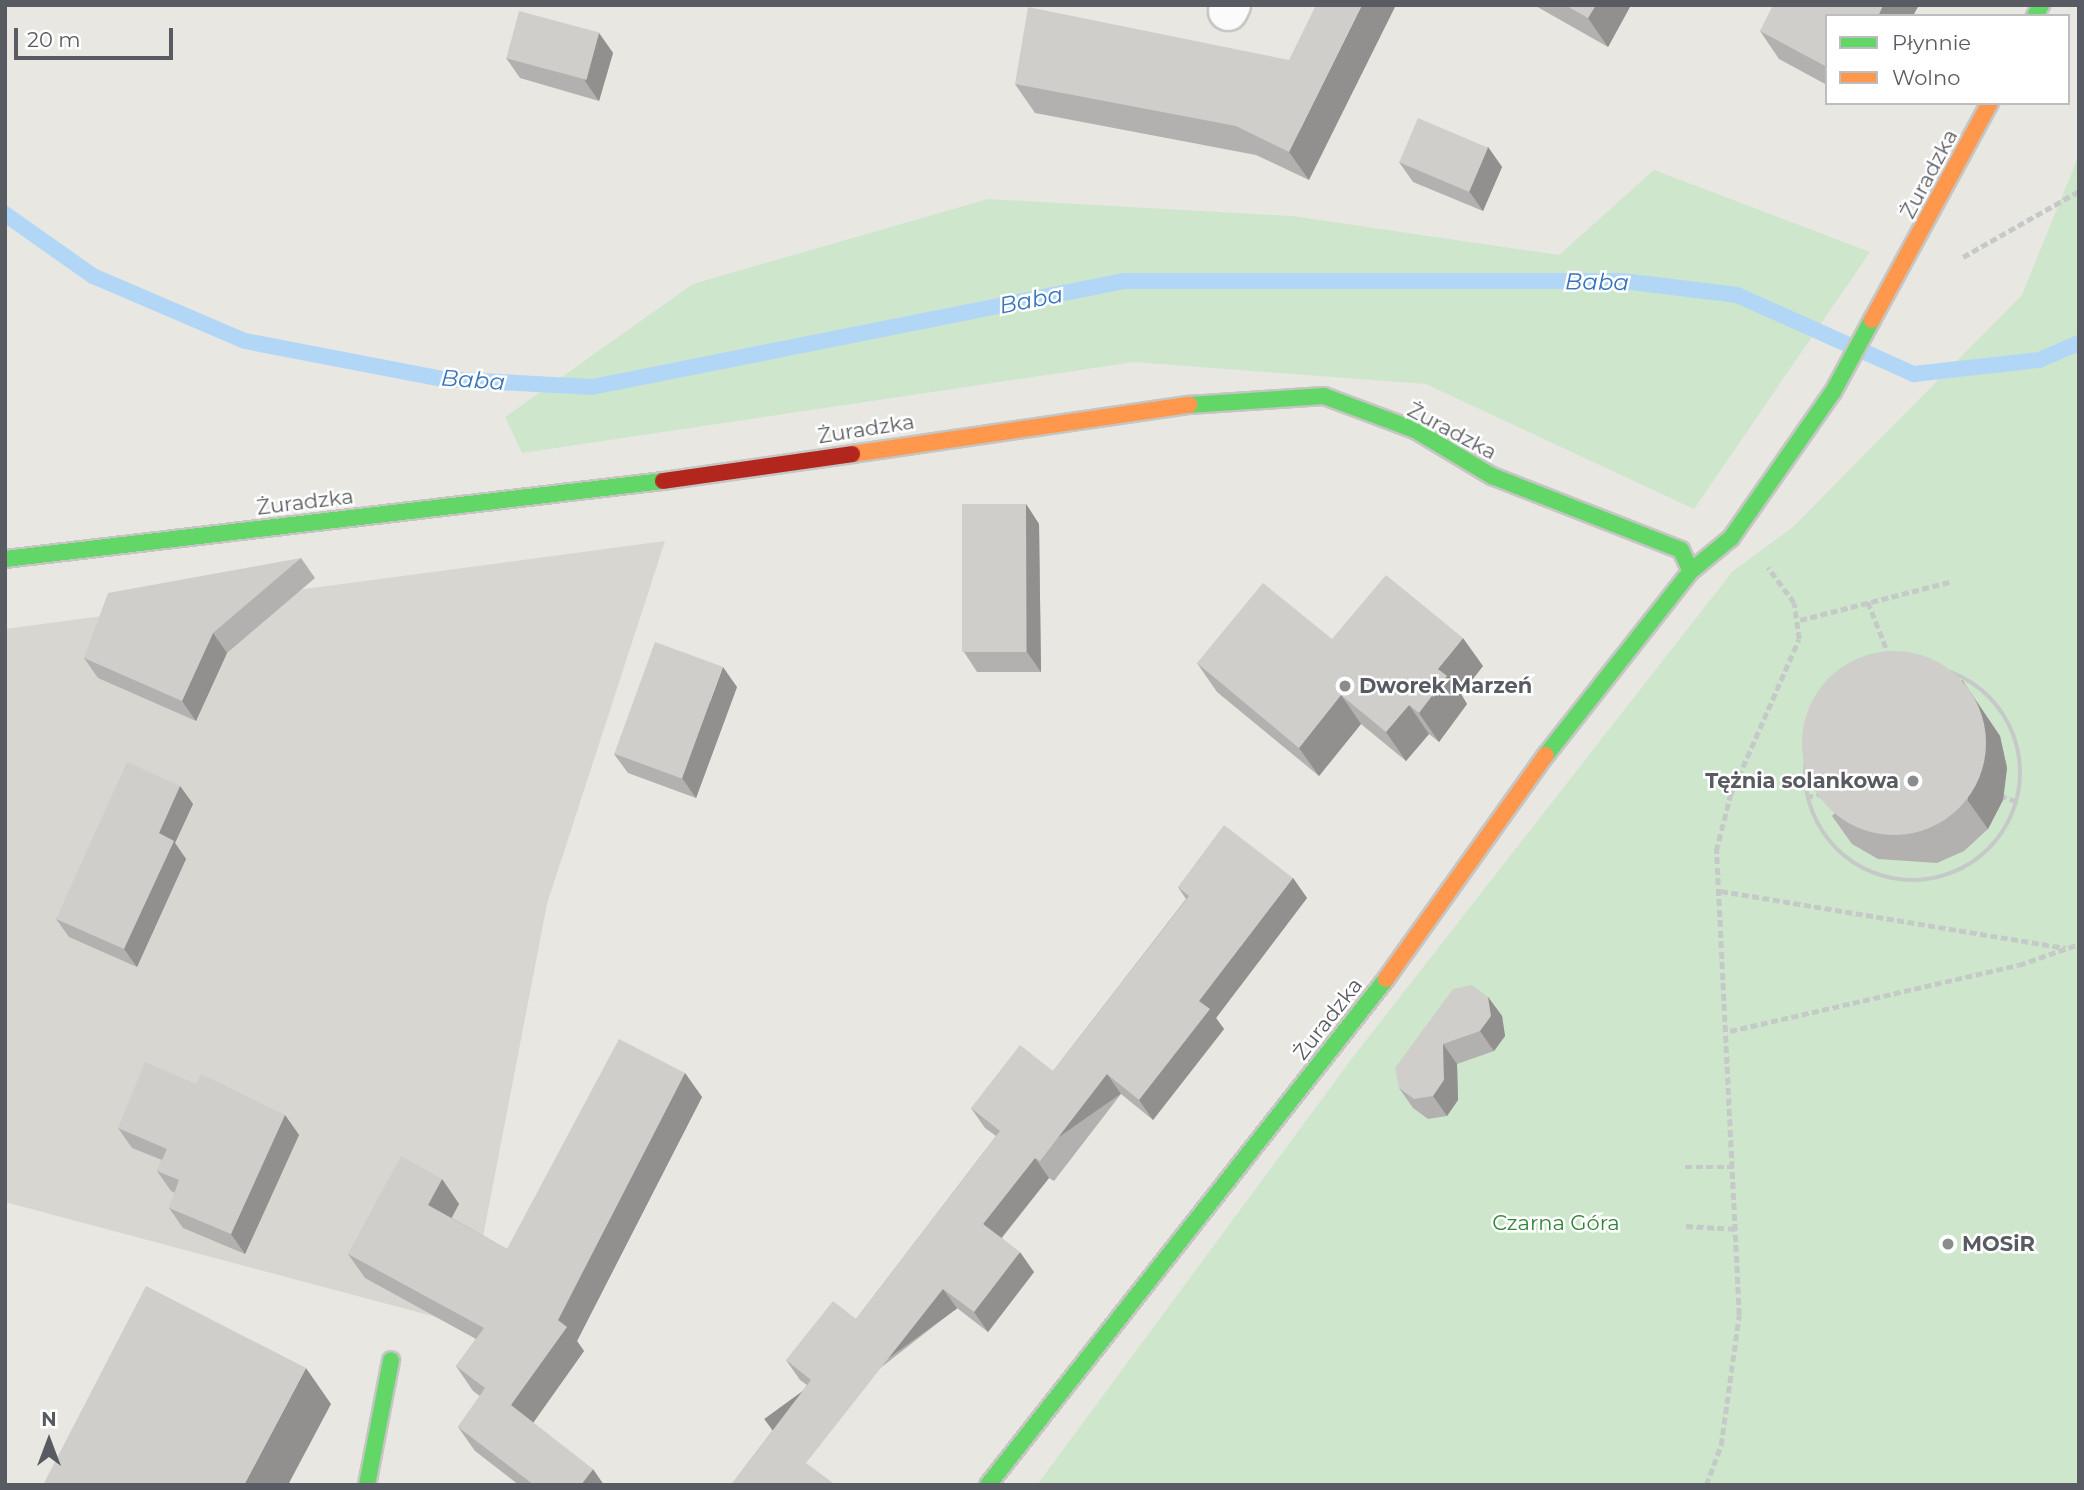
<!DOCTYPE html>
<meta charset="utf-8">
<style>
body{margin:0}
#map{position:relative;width:2084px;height:1490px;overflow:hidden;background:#e8e7e2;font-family:Montserrat,sans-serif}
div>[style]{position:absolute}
.industrial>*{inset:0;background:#d8d6d1}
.green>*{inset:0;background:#cee6cc}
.stream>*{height:16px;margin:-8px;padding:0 8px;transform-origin:8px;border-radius:8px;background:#b2d7f6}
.path>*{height:4.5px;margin-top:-2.25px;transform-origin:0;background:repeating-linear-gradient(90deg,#c5cac8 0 7px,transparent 0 10.5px)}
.path>.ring{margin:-2.25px;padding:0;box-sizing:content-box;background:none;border:4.5px solid #c5cac8;border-radius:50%}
.roads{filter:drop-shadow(2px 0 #c5c5c4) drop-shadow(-2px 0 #c5c5c4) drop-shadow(0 2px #c5c5c4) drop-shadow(0 -2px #c5c5c4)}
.street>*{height:38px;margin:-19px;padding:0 19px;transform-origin:19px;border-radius:19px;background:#fcfbfb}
.fast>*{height:16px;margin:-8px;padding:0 8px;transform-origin:8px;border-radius:8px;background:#63d668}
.slow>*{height:16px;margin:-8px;padding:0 8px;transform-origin:8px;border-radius:8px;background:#ff974d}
.jam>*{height:16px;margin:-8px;padding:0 8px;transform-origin:8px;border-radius:8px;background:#b3261e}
.wall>*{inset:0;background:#b2b1af}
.shaded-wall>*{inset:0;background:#91908e;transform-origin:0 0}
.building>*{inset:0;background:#cfcecb;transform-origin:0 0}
.round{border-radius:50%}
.dots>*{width:19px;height:19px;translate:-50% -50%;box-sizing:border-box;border:4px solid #fff;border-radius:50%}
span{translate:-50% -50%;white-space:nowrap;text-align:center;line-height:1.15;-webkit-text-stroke:5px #fff;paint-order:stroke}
.street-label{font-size:21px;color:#585b61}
.poi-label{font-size:21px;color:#585b61;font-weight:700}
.left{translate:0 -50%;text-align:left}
.right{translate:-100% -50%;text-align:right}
.park-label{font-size:21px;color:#318638}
.water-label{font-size:23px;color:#3875bd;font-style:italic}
.frame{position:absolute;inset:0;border:7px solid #585b61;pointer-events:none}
.legend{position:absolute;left:1825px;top:14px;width:245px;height:91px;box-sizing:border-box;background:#fff;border:2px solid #bcbdc0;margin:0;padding:9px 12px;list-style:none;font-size:21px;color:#585b61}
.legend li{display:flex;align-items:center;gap:14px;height:35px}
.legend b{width:35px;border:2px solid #bcbdc0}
.north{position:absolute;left:14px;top:1406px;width:70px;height:70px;-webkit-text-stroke:5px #fff;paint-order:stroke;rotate:0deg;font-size:19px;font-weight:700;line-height:28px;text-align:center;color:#585b61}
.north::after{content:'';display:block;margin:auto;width:24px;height:32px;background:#585b61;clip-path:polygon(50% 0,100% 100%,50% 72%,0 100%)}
.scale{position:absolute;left:14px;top:28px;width:159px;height:32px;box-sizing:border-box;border:4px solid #585b61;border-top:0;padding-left:9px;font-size:21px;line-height:24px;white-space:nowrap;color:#585b61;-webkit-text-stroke:5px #fff;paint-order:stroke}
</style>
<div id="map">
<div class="industrial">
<i style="clip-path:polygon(665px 541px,547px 904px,466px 1325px,5px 1202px,5px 629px)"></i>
</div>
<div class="green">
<i style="clip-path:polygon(2079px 155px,2079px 1485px,1037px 1485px,1353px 1057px,1732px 572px,1793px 527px,2022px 295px)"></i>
<i style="clip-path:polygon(1654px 170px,1870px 252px,1694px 509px,1426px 384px,1134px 362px,522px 453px,505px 417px,693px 284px,988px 199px,1292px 216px,1559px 255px)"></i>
</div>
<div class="stream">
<i style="left:5px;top:214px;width:108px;rotate:35.2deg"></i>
<i style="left:93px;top:276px;width:165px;rotate:23.2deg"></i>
<i style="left:245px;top:341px;width:202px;rotate:10.9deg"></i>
<i style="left:443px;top:379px;width:149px;rotate:3.1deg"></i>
<i style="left:592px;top:387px;width:542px;rotate:-11.27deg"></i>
<i style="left:1124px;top:281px;width:499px"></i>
<i style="left:1623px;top:281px;width:115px;rotate:7deg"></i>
<i style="left:1737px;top:295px;width:194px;rotate:24.1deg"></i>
<i style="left:1914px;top:374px;width:126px;rotate:-6.4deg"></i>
<i style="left:2039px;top:360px;width:43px;rotate:-23deg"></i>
</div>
<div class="path">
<i style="left:1963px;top:257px;width:133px;rotate:-29.6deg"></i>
<i style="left:1868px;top:602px;width:57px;rotate:68.4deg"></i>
<i style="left:1800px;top:620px;width:154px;rotate:-14.3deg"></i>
<i class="ring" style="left:1805px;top:665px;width:211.5px;height:211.5px"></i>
<i style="left:2000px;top:795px;width:18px;rotate:22deg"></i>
<i style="left:1806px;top:797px;width:16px;rotate:-11deg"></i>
<i style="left:1721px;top:891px;width:349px;rotate:9.4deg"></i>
<i style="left:1730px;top:1031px;width:296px;rotate:-12.9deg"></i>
<i style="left:2019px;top:965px;width:64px;rotate:-19.3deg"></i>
<i style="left:1685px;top:1167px;width:51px"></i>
<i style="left:1686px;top:1226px;width:52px;rotate:3.3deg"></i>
<i style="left:1706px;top:1485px;width:43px;rotate:-69.4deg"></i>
<i style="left:1721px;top:1445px;width:131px;rotate:-82.1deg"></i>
<i style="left:1739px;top:1315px;width:465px;rotate:-92.8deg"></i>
<i style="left:1716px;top:851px;width:57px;rotate:-75.7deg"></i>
<i style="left:1730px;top:796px;width:171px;rotate:-66.3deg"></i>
<i style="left:1799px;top:639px;width:36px;rotate:-98deg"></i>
<i style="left:1794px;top:603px;width:44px;rotate:-126.6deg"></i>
</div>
<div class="roads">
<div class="street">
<i style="left:1228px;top:11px;width:7px;rotate:-63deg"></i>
</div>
<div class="fast">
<i style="left:2035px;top:16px;width:13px;rotate:-61deg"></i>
<i style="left:1189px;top:405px;width:135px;rotate:-3.8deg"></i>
<i style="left:1324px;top:396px;width:97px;rotate:20.5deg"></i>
<i style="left:1415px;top:430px;width:90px;rotate:30.9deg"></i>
<i style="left:1492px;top:476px;width:203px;rotate:21.4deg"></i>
<i style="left:1681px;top:550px;width:23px;rotate:65deg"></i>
<i style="left:5px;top:559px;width:663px;rotate:-6.76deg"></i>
<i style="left:1546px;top:755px;width:234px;rotate:-51.8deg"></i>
<i style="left:1691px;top:571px;width:52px;rotate:-39.5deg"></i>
<i style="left:1731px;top:538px;width:178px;rotate:-55.1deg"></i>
<i style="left:1833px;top:392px;width:82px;rotate:-61.6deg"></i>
<i style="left:367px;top:1485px;width:127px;rotate:-79.1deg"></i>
<i style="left:988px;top:1485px;width:644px;rotate:-51.81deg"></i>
</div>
<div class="slow">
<i style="left:1872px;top:320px;width:247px;rotate:-61.5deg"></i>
<i style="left:852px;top:454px;width:341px;rotate:-8.3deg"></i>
<i style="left:1386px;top:979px;width:275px;rotate:-54.5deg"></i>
</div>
<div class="jam">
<i style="left:663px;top:481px;width:191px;rotate:-8.1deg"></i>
</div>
</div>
<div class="wall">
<i style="clip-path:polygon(1534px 5px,1631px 5px,1608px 47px)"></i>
<i style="clip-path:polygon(1827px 16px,1827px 85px,1779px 59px,1760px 31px)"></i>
<i style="clip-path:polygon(599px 33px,613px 53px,599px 101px,520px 78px,506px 58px)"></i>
<i style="clip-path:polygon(1289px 60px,1309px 180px,1256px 155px,1035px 113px,1015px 84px)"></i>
<i style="clip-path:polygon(1488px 147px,1502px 167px,1483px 211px,1413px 182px,1399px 162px)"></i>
<i style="clip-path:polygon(1026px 504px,1039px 524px,1041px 672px,977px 672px,964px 652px)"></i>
<i style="clip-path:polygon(301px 558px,315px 578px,227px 653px,196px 721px,98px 678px,84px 658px)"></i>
<i style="clip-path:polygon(1332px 639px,1483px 666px,1461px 694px,1467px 704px,1439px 742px,1429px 734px,1406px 761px,1361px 724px,1319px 776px,1217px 692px,1197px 663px)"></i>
<i style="clip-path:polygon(1962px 680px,2000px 736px,2007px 768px,2003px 800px,1988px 829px,1964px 851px,1937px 863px,1878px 859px,1852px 844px,1832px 816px)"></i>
<i style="clip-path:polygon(737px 687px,696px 798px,628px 773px,614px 754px)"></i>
<i style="clip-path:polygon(180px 786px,193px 804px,175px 843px,186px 859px,137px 967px,69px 937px,56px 919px)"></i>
<i style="clip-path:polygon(1293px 878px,1307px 898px,1216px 1018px,1224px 1029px,1153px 1120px,1121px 1094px,1054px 1181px,1049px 1178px,1002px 1238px,1034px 1272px,988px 1332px,957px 1308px,731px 1485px,807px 1385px,800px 1380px,786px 1360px,856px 1319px,996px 1136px,985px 1128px,971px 1108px,1053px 1071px,1186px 899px,1178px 887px)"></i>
<i style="clip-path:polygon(1488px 997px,1502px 1016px,1505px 1036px,1494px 1051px,1457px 1064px,1458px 1100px,1447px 1116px,1428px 1119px,1413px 1108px,1399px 1088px)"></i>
<i style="clip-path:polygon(685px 1073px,702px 1097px,577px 1341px,584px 1351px,533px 1423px,604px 1485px,519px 1485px,475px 1451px,458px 1427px,480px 1396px,473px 1391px,456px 1366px,476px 1339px,365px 1278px,348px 1254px,442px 1179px,459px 1204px,452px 1218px,507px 1249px)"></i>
<i style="clip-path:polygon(196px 1084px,285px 1115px,299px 1135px,245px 1254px,183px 1228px,169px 1208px,175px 1193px,171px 1191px,157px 1171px,162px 1160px,132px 1148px,118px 1128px)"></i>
</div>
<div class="shaded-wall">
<i style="clip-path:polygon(1362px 5px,1396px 5px,1309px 180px,1289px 152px)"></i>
<i style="clip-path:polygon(1596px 5px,1631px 5px,1608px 47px,1588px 18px)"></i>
<i style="clip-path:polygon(1883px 5px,1919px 5px,1913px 16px,1878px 16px)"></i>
<i style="clip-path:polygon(599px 33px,613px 53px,599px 101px,585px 81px)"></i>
<i style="clip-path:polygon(1488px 147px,1502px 167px,1483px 211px,1469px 191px)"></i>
<i style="clip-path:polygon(1026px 504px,1039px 524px,1041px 672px,1027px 652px)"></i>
<i style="clip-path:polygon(213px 633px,227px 653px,196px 721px,182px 701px)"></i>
<i style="clip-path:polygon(1463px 638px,1483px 666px,1461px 694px,1467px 704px,1439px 742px,1419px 713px,1438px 669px)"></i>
<i style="clip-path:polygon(723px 667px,737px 687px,696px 798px,682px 778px)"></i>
<i style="clip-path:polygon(1962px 680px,2000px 736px,2007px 768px,2003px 800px,1988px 829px,1968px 801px)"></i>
<i style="clip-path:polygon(1341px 695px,1361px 724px,1319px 776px,1299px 748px)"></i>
<i style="clip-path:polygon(1409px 705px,1429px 734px,1406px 761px,1386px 732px)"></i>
<i style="clip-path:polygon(180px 786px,193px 804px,175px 843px,186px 859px,137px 967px,124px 949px,159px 833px)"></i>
<i style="clip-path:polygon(1293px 878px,1307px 898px,1216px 1018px,1224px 1029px,1153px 1120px,1139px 1100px,1199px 1001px)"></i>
<i style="clip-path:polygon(1488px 997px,1502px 1016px,1505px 1036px,1494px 1051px,1480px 1031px)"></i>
<i style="clip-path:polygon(1443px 1044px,1457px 1064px,1458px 1100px,1447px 1116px,1433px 1096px)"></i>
<i style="clip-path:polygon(685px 1073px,702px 1097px,577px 1341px,584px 1351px,528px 1430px,511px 1405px,558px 1320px)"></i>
<i style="left:1107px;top:1074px;width:24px;height:110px;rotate:55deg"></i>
<i style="clip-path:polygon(285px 1115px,299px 1135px,245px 1254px,231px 1234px)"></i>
<i style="clip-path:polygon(1035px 1158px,1049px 1178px,997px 1243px,983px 1224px)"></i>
<i style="clip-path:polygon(442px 1179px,459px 1204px,445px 1229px,428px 1205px)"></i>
<i style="clip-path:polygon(1020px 1252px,1034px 1272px,988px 1332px,974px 1312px)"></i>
<i style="left:943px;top:1289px;width:24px;height:221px;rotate:54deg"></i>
<i style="clip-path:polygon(306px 1368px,331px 1404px,288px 1485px,244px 1485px)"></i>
<i style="clip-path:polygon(593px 1469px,604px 1485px,581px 1485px)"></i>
</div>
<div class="building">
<i style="clip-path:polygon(1316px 5px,1362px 5px,1289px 152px,1236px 126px,1015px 84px,1028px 7px,1289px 60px)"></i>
<i style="clip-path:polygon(1565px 5px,1596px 5px,1588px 18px)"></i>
<i style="clip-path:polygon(1773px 5px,1883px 5px,1878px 16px,1827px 16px,1827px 67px,1760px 31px)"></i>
<i style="left:519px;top:11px;width:83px;height:49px;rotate:15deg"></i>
<i style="left:1418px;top:118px;width:76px;height:48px;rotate:23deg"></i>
<i style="left:1026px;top:504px;width:148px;height:64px;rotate:90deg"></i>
<i style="clip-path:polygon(301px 558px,213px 633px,182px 701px,84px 658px,108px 593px)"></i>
<i style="clip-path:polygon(1386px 575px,1463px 638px,1438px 669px,1447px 676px,1419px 713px,1409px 705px,1386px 732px,1341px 695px,1299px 748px,1197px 663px,1263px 583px,1332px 639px)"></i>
<i style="left:655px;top:642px;width:72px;height:119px;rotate:20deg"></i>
<i class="round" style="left:1802px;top:651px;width:184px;height:184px"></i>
<i style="clip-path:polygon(127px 762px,180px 786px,159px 833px,174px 841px,124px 949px,56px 919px)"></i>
<i style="clip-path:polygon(1224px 825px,1293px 878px,1199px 1001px,1210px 1009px,1139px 1100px,1107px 1074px,1040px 1161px,1035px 1158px,983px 1224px,1020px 1252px,974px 1312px,943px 1289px,806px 1463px,836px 1485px,731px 1485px,811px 1380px,786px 1360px,833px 1301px,856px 1319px,1000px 1131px,971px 1108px,1020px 1045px,1053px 1071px,1189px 896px,1178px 887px)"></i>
<i style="clip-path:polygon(1472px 985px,1488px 997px,1491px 1016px,1480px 1031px,1443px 1044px,1444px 1080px,1433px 1096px,1414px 1099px,1399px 1088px,1395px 1068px,1453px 989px)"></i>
<i style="clip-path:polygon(619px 1039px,685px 1073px,558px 1320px,567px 1327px,511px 1405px,593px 1469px,581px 1485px,534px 1485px,458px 1427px,485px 1388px,456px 1366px,484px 1328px,348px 1254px,401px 1156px,442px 1179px,428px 1205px,507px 1249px)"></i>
<i style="clip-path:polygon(145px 1062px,196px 1084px,201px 1074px,285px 1115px,231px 1234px,169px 1208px,179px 1180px,157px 1171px,167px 1149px,118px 1128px)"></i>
<i style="clip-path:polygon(146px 1286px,306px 1368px,244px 1485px,43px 1485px)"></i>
</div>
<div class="dots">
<i style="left:1345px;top:686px;background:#8a8c8e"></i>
<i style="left:1913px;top:781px;background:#8a8c8e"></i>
<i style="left:1948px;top:1244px;background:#8a8c8e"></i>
</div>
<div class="street-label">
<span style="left:1929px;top:174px;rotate:-62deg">Żuradzka</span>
<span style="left:866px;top:429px;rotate:-9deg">Żuradzka</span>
<span style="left:1452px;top:431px;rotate:28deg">Żuradzka</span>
<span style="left:305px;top:502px;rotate:-7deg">Żuradzka</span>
<span style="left:1328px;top:1019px;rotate:-52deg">Żuradzka</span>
</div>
<div class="poi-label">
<span class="left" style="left:1359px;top:686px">Dworek Marzeń</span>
<span class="right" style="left:1899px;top:781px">Tężnia solankowa</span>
<span class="left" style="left:1962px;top:1244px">MOSiR</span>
</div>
<div class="park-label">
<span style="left:1556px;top:1223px">Czarna Góra</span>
</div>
<div class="water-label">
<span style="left:1597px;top:282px;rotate:1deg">Baba</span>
<span style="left:1031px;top:300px;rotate:-11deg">Baba</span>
<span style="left:473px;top:380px;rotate:4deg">Baba</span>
</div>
<div class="frame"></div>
<ul class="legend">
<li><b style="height:9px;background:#63d668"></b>Płynnie</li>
<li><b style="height:9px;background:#ff974d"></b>Wolno</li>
</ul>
<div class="north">N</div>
<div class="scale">20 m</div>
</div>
